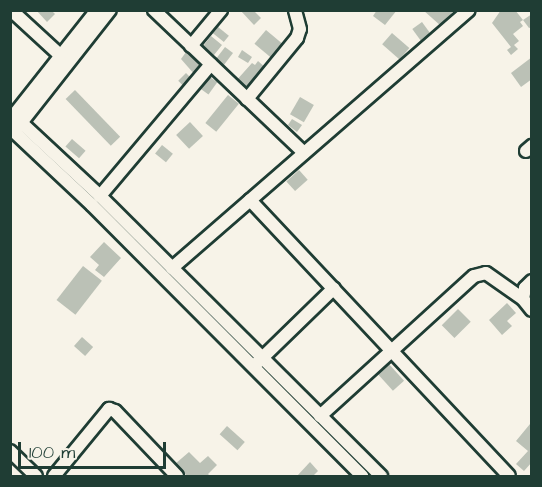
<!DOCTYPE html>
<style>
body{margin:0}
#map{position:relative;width:542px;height:487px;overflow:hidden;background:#f7f3e8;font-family:"Architects Daughter",sans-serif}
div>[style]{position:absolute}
.building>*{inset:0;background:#bbc1b6;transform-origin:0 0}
.roads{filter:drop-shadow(2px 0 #1f3d34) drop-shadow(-2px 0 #1f3d34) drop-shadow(0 2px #1f3d34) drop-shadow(0 -2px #1f3d34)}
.minor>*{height:12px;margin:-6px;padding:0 6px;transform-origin:6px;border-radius:6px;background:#f7f3e8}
span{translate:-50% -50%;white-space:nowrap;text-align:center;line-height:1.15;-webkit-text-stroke:4.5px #f7f3e8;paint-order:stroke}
.frame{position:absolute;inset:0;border:12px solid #1f3d34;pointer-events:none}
.scale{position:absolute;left:18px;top:442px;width:148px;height:27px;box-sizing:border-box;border:3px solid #1f3d34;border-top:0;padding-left:8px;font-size:18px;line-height:21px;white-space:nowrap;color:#1f3d34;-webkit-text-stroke:4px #f7f3e8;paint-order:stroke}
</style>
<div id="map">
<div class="building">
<i style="clip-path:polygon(36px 10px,51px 10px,55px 14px,47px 22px)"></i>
<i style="clip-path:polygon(240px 10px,253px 10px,261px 18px,254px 25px)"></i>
<i style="clip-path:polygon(377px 10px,397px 10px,385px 25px,373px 16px)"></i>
<i style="clip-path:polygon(423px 10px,454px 10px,441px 26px)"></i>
<i style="clip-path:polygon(501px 10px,515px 10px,523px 20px,520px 22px,523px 26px,513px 34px,519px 41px,514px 45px,518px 49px,511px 55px,507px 50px,511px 47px,492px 23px)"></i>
<i style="clip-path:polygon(532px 14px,532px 27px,529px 28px,523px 20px)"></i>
<i style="left:422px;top:22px;width:17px;height:12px;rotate:54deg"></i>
<i style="left:218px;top:27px;width:14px;height:8px;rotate:39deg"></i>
<i style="left:266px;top:30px;width:23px;height:18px;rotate:40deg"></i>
<i style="left:392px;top:33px;width:23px;height:15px;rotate:41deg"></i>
<i style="clip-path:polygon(211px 36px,222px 45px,210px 60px,196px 48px,201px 42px,204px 45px)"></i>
<i style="left:225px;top:47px;width:10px;height:16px;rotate:37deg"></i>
<i style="clip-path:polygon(242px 50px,252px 57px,248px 63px,238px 57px)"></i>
<i style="clip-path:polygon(186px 52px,203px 67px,195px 75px,181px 59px)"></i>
<i style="clip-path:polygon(532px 57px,532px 79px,521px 87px,511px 73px)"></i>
<i style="clip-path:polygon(258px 61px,267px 69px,247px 93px,235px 82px,252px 63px,255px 65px)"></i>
<i style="left:186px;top:73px;width:8px;height:11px;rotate:45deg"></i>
<i style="left:210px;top:77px;width:9px;height:15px;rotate:36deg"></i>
<i style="left:75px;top:90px;width:65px;height:13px;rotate:46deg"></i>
<i style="left:228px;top:95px;width:14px;height:36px;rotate:39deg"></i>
<i style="left:300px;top:97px;width:16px;height:20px;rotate:30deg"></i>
<i style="clip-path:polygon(292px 119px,302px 125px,297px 132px,288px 125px)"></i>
<i style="left:190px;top:122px;width:19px;height:19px;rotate:47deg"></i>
<i style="left:72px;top:139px;width:18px;height:10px;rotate:41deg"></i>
<i style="left:162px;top:145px;width:14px;height:11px;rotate:39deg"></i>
<i style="left:299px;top:170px;width:13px;height:17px;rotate:48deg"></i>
<i style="clip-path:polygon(104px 242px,121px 258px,104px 277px,95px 270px,99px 265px,90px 257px)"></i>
<i style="left:83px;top:266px;width:24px;height:43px;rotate:38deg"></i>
<i style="clip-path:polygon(507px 303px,516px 313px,507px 321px,512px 326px,502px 335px,489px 320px)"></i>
<i style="left:458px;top:309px;width:18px;height:23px;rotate:45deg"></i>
<i style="left:82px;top:337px;width:15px;height:12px;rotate:42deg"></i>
<i style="left:388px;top:363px;width:24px;height:15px;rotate:48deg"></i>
<i style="clip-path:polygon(530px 424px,532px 462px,524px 471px,516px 464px,528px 451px,516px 441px)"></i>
<i style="left:227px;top:426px;width:24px;height:11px;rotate:42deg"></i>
<i style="clip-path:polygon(189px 452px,200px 463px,208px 456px,217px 465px,208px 474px,210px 476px,187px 476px,175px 464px)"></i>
<i style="clip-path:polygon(310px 462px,318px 471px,313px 476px,297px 476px)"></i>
</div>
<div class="roads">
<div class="minor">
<i style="left:11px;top:10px;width:68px;rotate:42.6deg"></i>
<i style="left:154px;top:10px;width:207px;rotate:43.6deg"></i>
<i style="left:191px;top:46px;width:47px;rotate:-50.2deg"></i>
<i style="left:247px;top:99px;width:79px;rotate:-50.7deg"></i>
<i style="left:297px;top:38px;width:9px;rotate:-72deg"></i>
<i style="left:300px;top:29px;width:20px;rotate:-105deg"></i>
<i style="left:14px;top:116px;width:117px;rotate:42.9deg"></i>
<i style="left:100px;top:196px;width:397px;rotate:44.9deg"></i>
<i style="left:10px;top:120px;width:140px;rotate:-51.7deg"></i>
<i style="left:10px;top:128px;width:112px;rotate:43.2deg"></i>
<i style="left:92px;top:205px;width:383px;rotate:45.1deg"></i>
<i style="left:17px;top:128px;width:150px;rotate:-51.8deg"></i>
<i style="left:526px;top:151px;width:8px;rotate:-40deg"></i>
<i style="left:100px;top:196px;width:172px;rotate:-49.9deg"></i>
<i style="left:250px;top:200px;width:378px;rotate:46.8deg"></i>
<i style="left:172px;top:268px;width:393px;rotate:-41deg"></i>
<i style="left:532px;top:281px;width:10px;rotate:135deg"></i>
<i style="left:525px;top:288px;width:11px;rotate:100deg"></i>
<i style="left:523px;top:299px;width:14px;rotate:51deg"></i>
<i style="left:257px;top:363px;width:107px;rotate:-44.2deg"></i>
<i style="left:320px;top:416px;width:208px;rotate:-42.3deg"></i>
<i style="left:474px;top:276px;width:12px;rotate:-14deg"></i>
<i style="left:486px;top:273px;width:45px;rotate:35.1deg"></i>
<i style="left:10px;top:451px;width:36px;rotate:44deg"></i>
<i style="left:54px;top:476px;width:87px;rotate:-50.6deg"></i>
<i style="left:109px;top:409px;width:6px;rotate:18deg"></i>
<i style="left:115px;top:411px;width:90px;rotate:46.4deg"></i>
</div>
</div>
<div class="frame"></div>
<div class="scale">100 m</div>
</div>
